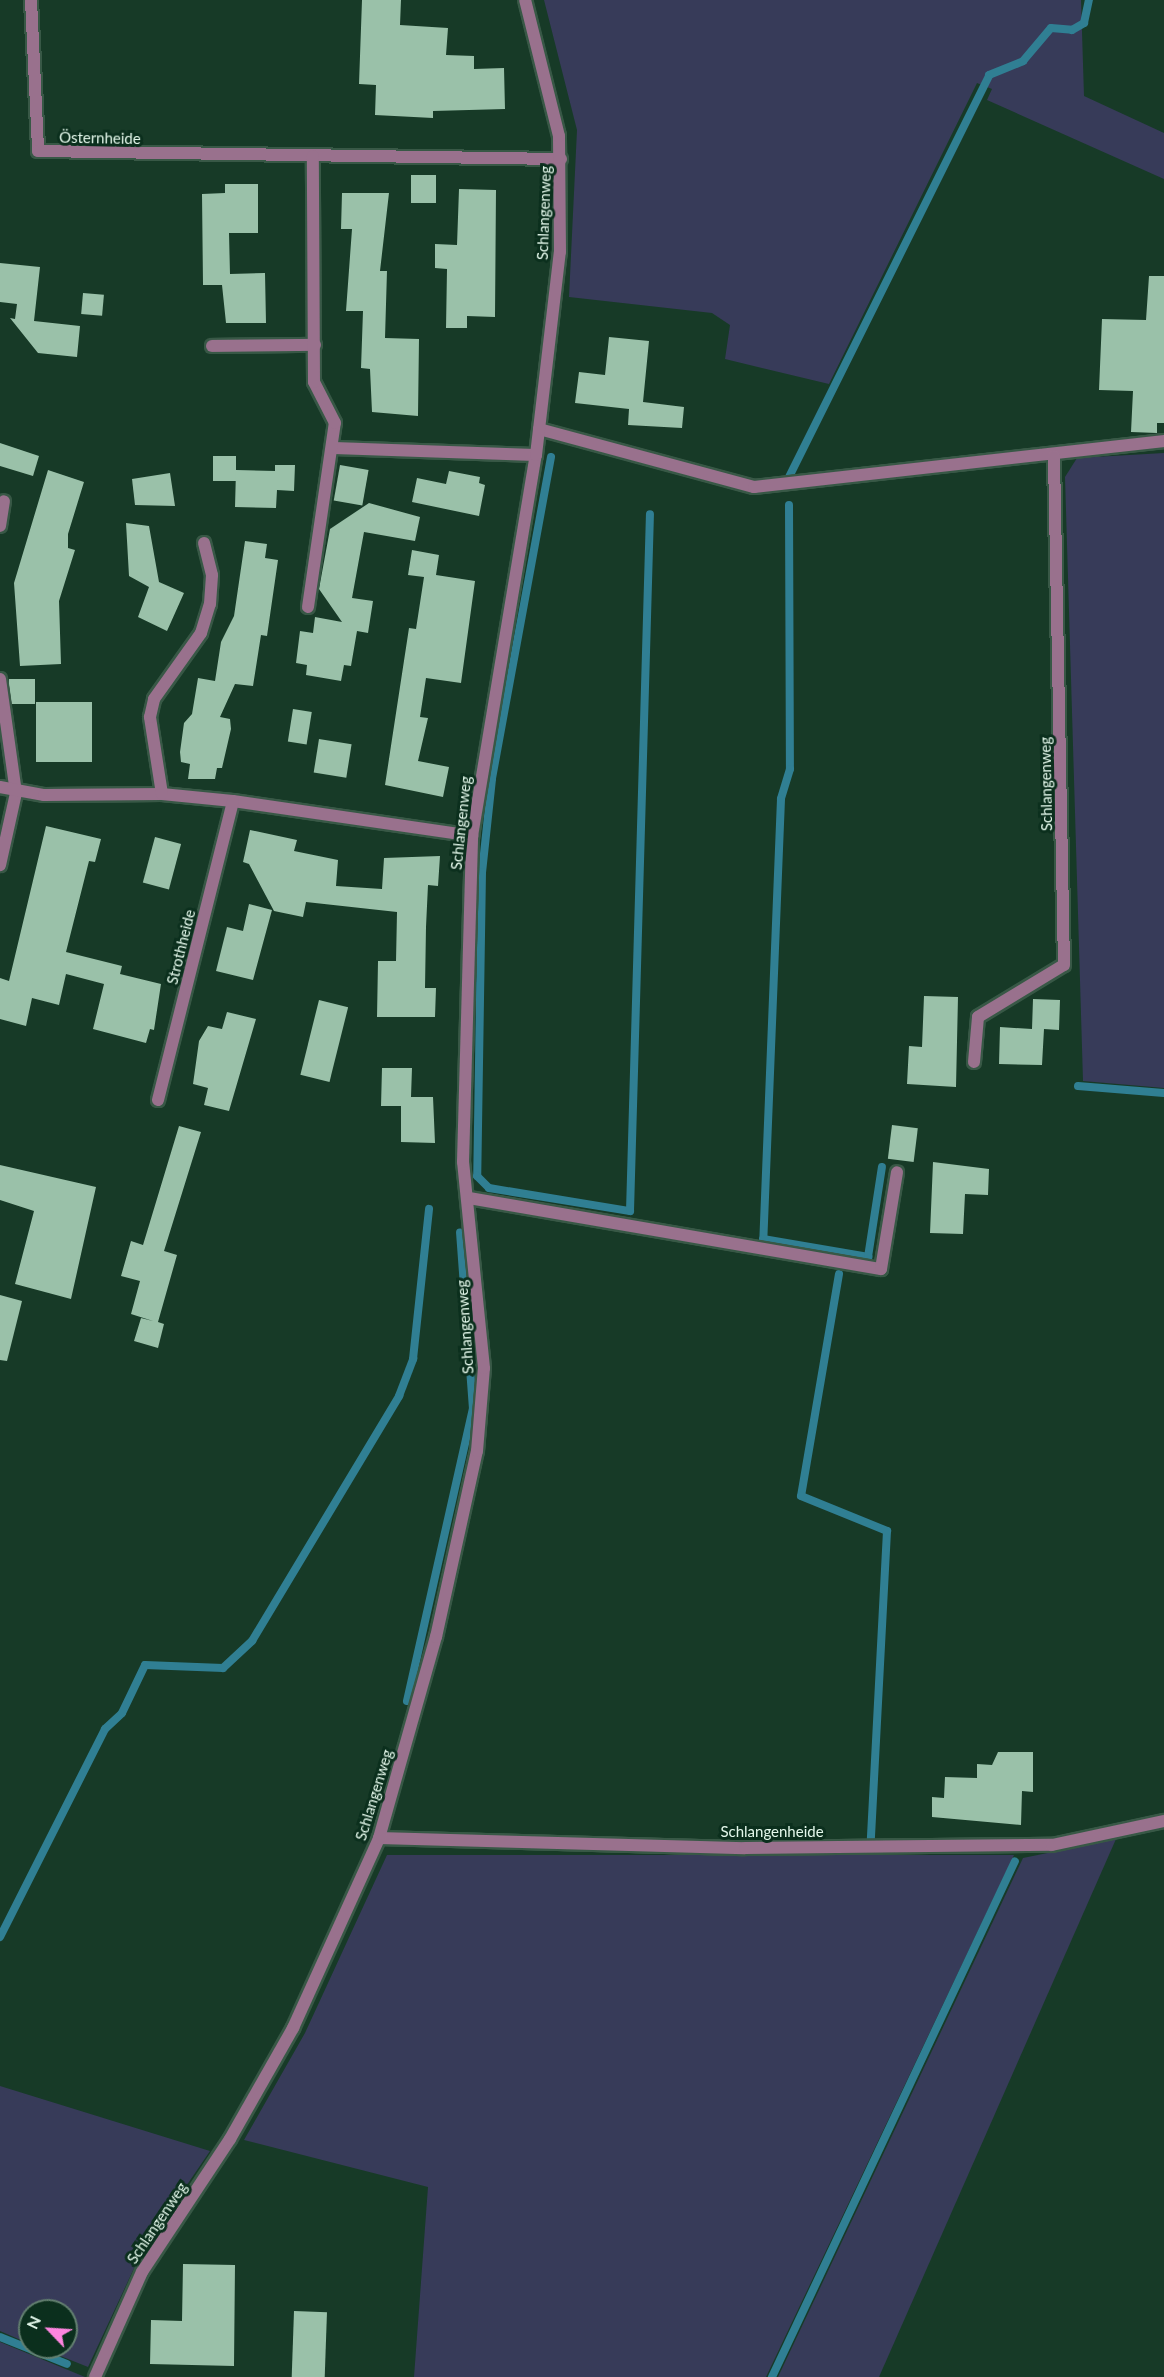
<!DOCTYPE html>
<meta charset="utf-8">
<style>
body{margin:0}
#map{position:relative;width:1164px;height:2377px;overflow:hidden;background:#173a27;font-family:Lato,sans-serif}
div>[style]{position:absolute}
.green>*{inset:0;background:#373b59}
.stream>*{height:8px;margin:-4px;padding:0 4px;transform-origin:4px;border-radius:4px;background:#307f93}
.building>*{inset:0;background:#9ac1a9;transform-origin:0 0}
.roads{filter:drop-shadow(2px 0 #385846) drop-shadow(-2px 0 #385846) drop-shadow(0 2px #385846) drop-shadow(0 -2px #385846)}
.minor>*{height:12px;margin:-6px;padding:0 6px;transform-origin:6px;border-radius:6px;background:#99718d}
span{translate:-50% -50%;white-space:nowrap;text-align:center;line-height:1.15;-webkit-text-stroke:6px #0b2f1d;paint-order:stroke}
.street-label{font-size:15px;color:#e4f8eb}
.north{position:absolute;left:18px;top:2299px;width:60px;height:60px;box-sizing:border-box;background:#0b2f1d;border:2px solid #627f6f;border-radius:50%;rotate:295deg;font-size:16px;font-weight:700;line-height:24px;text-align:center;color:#e4f8eb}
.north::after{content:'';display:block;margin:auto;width:21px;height:27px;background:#fe85df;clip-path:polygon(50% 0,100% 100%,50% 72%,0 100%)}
</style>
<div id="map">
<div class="green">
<i style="clip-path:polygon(544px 0,1081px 0,1084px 96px,1164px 133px,1164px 179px,987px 100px,992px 89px,977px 83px,829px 384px,725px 359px,730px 325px,712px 313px,569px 297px,577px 130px)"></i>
<i style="clip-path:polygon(1164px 453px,1164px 1088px,1083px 1081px,1065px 477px,1077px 458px)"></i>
<i style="clip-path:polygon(1116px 1839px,879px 2377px,778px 2377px,1023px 1858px)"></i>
<i style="clip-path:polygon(387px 1855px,1014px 1855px,766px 2377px,414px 2377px,428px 2187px,244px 2140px,305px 2033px)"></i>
<i style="clip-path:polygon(0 2086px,210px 2151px,142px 2251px,88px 2367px,38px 2347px,66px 2347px,66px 2311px,30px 2311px,30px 2344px,0 2331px)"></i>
<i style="clip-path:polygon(0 2342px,85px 2377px,0 2377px)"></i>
</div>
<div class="stream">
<i style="left:551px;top:457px;width:327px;rotate:100.4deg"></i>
<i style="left:492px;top:779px;width:94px;rotate:96.1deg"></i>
<i style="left:482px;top:872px;width:304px;rotate:90.9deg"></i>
<i style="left:477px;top:1176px;width:17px;rotate:45deg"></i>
<i style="left:489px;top:1188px;width:143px;rotate:9.3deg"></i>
<i style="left:630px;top:1211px;width:697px;rotate:-88.36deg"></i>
<i style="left:789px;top:477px;width:449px;rotate:-63.5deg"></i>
<i style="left:989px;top:75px;width:37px;rotate:-22deg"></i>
<i style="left:1023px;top:61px;width:43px;rotate:-49.7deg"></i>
<i style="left:1051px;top:28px;width:21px;rotate:5deg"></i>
<i style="left:1072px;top:30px;width:14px;rotate:-30deg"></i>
<i style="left:1084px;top:23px;width:24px;rotate:-78deg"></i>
<i style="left:789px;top:505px;width:264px;rotate:89.8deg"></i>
<i style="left:790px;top:769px;width:31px;rotate:107deg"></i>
<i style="left:781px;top:799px;width:440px;rotate:92.3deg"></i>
<i style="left:763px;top:1239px;width:107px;rotate:9.7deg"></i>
<i style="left:868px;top:1257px;width:91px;rotate:-81.2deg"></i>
<i style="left:1078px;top:1086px;width:86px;rotate:4.7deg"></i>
<i style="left:839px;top:1274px;width:225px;rotate:99.7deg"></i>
<i style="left:801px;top:1496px;width:93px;rotate:22.1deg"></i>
<i style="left:887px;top:1531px;width:308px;rotate:93deg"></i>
<i style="left:407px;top:1701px;width:299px;rotate:-77.3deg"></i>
<i style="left:473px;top:1409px;width:177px;rotate:-94.2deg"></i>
<i style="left:0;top:1937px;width:233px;rotate:-63.2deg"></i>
<i style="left:105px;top:1729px;width:23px;rotate:-43deg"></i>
<i style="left:122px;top:1713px;width:53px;rotate:-64.4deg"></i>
<i style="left:145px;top:1665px;width:78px;rotate:2.2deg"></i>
<i style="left:223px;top:1668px;width:40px;rotate:-43deg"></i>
<i style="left:252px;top:1641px;width:286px;rotate:-59deg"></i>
<i style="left:399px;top:1396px;width:40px;rotate:-69deg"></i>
<i style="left:413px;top:1359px;width:151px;rotate:-83.9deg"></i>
<i style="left:0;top:2337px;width:72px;rotate:21.9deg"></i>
<i style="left:772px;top:2377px;width:570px;rotate:-64.78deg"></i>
</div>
<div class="building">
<i style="clip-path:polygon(362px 0,401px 0,400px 25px,448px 28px,446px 55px,474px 56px,474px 69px,504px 68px,505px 109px,433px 111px,433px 118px,375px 115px,376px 85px,359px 84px)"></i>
<i style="left:411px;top:175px;width:25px;height:28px"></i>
<i style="clip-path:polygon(225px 184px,258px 184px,258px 233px,229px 233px,230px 274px,265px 273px,266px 323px,226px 323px,222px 285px,203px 285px,202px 194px,225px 193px)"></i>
<i style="clip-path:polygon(459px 189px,496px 190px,495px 317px,467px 316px,467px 328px,446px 328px,447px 269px,435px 268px,435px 244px,457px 245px)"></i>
<i style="clip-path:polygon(342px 193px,389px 193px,380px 271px,387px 271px,385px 338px,419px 339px,418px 416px,372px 412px,370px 369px,361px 368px,363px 311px,346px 311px,352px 229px,341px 229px)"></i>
<i style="clip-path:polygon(0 263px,40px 267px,34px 321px,80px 326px,77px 357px,38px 353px,10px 318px,15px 319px,17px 304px,0 302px)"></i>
<i style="clip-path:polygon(1149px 276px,1164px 276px,1164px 423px,1157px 423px,1157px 433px,1131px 432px,1133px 391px,1099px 390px,1102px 319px,1146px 320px)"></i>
<i style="left:83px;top:293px;width:21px;height:21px;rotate:5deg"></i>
<i style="clip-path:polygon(609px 337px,649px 341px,643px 402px,684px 407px,682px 428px,628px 425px,629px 409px,575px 403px,579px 372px,605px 375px)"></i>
<i style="clip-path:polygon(0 443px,39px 456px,33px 476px,0 466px)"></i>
<i style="left:213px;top:456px;width:23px;height:25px"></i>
<i style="clip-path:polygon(275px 465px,295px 465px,294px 491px,277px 490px,276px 508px,235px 507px,236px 470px,275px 471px)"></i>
<i style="left:340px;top:465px;width:29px;height:36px;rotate:10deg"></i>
<i style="clip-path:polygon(48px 470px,84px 482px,68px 534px,68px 548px,75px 550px,59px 601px,61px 664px,20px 666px,14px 583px)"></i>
<i style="clip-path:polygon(449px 471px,480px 477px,479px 483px,485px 485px,479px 516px,412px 502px,417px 478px,446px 484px)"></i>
<i style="clip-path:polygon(170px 473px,175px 506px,135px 505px,132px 479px)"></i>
<i style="clip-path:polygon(369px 503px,420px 517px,415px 541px,364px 532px,352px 598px,373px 601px,368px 633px,357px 631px,351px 666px,344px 665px,341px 681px,306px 675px,307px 665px,296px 663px,300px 631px,313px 633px,315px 617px,342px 622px,319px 589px,330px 529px)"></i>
<i style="clip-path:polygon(126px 523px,149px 526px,159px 582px,184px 593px,167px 631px,138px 617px,149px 587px,129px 576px)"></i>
<i style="clip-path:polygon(245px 541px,267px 544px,265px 558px,278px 560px,267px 636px,261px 635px,253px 686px,235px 684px,220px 717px,230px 719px,231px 729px,222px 768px,217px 768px,215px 779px,188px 779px,190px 764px,181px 762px,180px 752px,184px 723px,192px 714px,198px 678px,215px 681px,221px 642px,234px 616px)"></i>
<i style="clip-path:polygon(412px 550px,439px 555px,436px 575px,475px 581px,461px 683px,426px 678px,420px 717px,428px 718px,418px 761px,449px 767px,443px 797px,385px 785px,409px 628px,416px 629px,424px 577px,408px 575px)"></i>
<i style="left:35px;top:679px;width:25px;height:26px;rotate:90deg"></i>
<i style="left:36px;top:702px;width:56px;height:60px"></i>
<i style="left:293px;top:709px;width:19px;height:33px;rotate:9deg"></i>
<i style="left:319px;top:739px;width:33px;height:34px;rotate:9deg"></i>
<i style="clip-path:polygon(46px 826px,101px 839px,95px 862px,89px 861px,66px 952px,122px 966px,120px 974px,161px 984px,154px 1030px,150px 1029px,146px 1043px,93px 1029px,104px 984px,66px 974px,59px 1005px,32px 998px,26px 1026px,0 1019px,0 978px,9px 981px)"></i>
<i style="clip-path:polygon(250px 830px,297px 840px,294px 851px,338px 860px,336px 886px,382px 889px,384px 858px,440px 856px,438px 886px,428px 885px,426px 927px,425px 988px,436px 988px,435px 1017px,377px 1017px,378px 961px,396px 961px,397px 912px,306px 902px,303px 917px,274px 911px,249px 864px,243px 862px)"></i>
<i style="left:155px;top:837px;width:27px;height:47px;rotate:15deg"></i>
<i style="clip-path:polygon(249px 904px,272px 910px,253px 980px,216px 971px,227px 927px,243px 931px)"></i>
<i style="clip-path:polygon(924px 996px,958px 997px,956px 1087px,907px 1084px,909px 1046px,922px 1047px)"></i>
<i style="clip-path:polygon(1033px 999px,1060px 1000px,1059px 1030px,1044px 1029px,1042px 1065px,999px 1064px,1000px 1027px,1032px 1029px)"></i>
<i style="left:319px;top:1000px;width:30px;height:77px;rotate:14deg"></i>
<i style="clip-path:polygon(227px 1012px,256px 1019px,229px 1111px,204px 1105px,208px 1088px,193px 1084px,199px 1041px,208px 1026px,222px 1029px)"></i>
<i style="clip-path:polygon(382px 1068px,412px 1068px,411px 1097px,433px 1097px,435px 1143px,401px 1142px,401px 1106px,381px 1106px)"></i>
<i style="left:892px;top:1125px;width:26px;height:34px;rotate:7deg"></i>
<i style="clip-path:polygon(179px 1126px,201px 1132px,164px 1251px,177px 1255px,158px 1322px,164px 1324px,158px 1348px,134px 1341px,141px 1318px,153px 1321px,131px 1314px,140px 1281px,121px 1276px,131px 1241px,143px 1245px)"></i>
<i style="clip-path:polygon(933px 1162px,989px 1169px,988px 1195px,965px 1194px,963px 1234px,930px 1233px)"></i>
<i style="clip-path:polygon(0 1165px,96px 1187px,71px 1299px,15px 1284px,34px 1211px,0 1200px)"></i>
<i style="clip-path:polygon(0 1295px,22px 1301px,7px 1361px,0 1360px)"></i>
<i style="clip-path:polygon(998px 1752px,1033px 1752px,1033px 1792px,1022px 1791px,1021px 1825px,932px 1817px,932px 1797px,944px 1798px,945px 1777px,977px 1778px,977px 1764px,992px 1765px)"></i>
<i style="clip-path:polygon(183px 2264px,235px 2265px,234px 2366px,150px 2364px,151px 2320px,182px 2321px)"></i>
<i style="left:294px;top:2311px;width:33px;height:66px;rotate:2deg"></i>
</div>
<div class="roads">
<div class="minor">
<i style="left:31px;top:0;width:151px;rotate:87.3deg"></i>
<i style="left:38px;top:151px;width:523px;rotate:0.88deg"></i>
<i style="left:212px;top:346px;width:103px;rotate:-0.6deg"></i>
<i style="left:539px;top:429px;width:223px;rotate:15.1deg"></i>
<i style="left:754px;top:487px;width:413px;rotate:-6.4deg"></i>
<i style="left:333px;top:448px;width:203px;rotate:2deg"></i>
<i style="left:0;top:526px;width:25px;rotate:-81deg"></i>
<i style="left:308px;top:607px;width:186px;rotate:-81.7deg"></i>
<i style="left:335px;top:423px;width:46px;rotate:-117.1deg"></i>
<i style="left:314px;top:382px;width:226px;rotate:-90.3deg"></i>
<i style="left:0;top:679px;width:115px;rotate:82deg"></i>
<i style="left:16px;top:793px;width:74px;rotate:102.5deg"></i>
<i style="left:0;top:787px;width:45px;rotate:10.3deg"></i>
<i style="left:44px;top:795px;width:118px;rotate:-0.5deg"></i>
<i style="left:162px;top:794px;width:71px;rotate:5.6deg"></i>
<i style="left:233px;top:801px;width:242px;rotate:8.3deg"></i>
<i style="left:162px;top:794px;width:78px;rotate:-98.9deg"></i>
<i style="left:150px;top:717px;width:18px;rotate:-77deg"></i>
<i style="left:154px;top:699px;width:81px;rotate:-54.5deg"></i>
<i style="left:201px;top:633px;width:30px;rotate:-73deg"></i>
<i style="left:210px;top:604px;width:29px;rotate:-86deg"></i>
<i style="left:212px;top:575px;width:33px;rotate:-104deg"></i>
<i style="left:974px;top:1062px;width:45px;rotate:-84.9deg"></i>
<i style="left:978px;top:1017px;width:100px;rotate:-31.2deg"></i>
<i style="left:1064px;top:965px;width:509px;rotate:-91.13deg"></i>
<i style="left:158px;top:1100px;width:308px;rotate:-75.9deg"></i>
<i style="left:469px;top:1198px;width:418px;rotate:9.8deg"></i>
<i style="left:881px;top:1269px;width:98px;rotate:-80.6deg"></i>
<i style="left:379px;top:1838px;width:366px;rotate:1.6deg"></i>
<i style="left:745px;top:1848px;width:307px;rotate:-0.6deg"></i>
<i style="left:1052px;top:1845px;width:115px;rotate:-12.1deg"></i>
<i style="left:95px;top:2377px;width:115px;rotate:-65.9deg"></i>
<i style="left:142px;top:2272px;width:159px;rotate:-56.5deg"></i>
<i style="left:230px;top:2139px;width:128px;rotate:-60.4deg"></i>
<i style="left:293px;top:2028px;width:209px;rotate:-65.6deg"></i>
<i style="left:379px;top:1838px;width:209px;rotate:-74.2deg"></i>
<i style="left:436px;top:1637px;width:190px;rotate:-77.6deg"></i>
<i style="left:477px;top:1451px;width:83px;rotate:-85.2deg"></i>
<i style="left:484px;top:1368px;width:207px;rotate:-95.8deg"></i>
<i style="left:463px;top:1162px;width:326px;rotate:-88.4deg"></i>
<i style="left:472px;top:836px;width:386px;rotate:-80.5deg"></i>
<i style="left:536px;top:455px;width:204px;rotate:-83.3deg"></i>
<i style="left:560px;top:252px;width:116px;rotate:-90.5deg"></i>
<i style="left:559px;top:136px;width:140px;rotate:-104deg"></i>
</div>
</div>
<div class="street-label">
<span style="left:100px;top:138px;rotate:1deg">Östernheide</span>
<span style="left:544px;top:213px;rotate:-88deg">Schlangenweg</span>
<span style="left:1046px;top:784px;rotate:-91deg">Schlangenweg</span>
<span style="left:461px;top:823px;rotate:-84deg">Schlangenweg</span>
<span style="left:181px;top:947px;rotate:-76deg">Strothheide</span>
<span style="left:465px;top:1327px;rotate:-94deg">Schlangenweg</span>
<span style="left:374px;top:1795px;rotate:-73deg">Schlangenweg</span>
<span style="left:772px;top:1832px">Schlangenheide</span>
<span style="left:157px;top:2223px;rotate:-56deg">Schlangenweg</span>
</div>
<div class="north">N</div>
</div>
